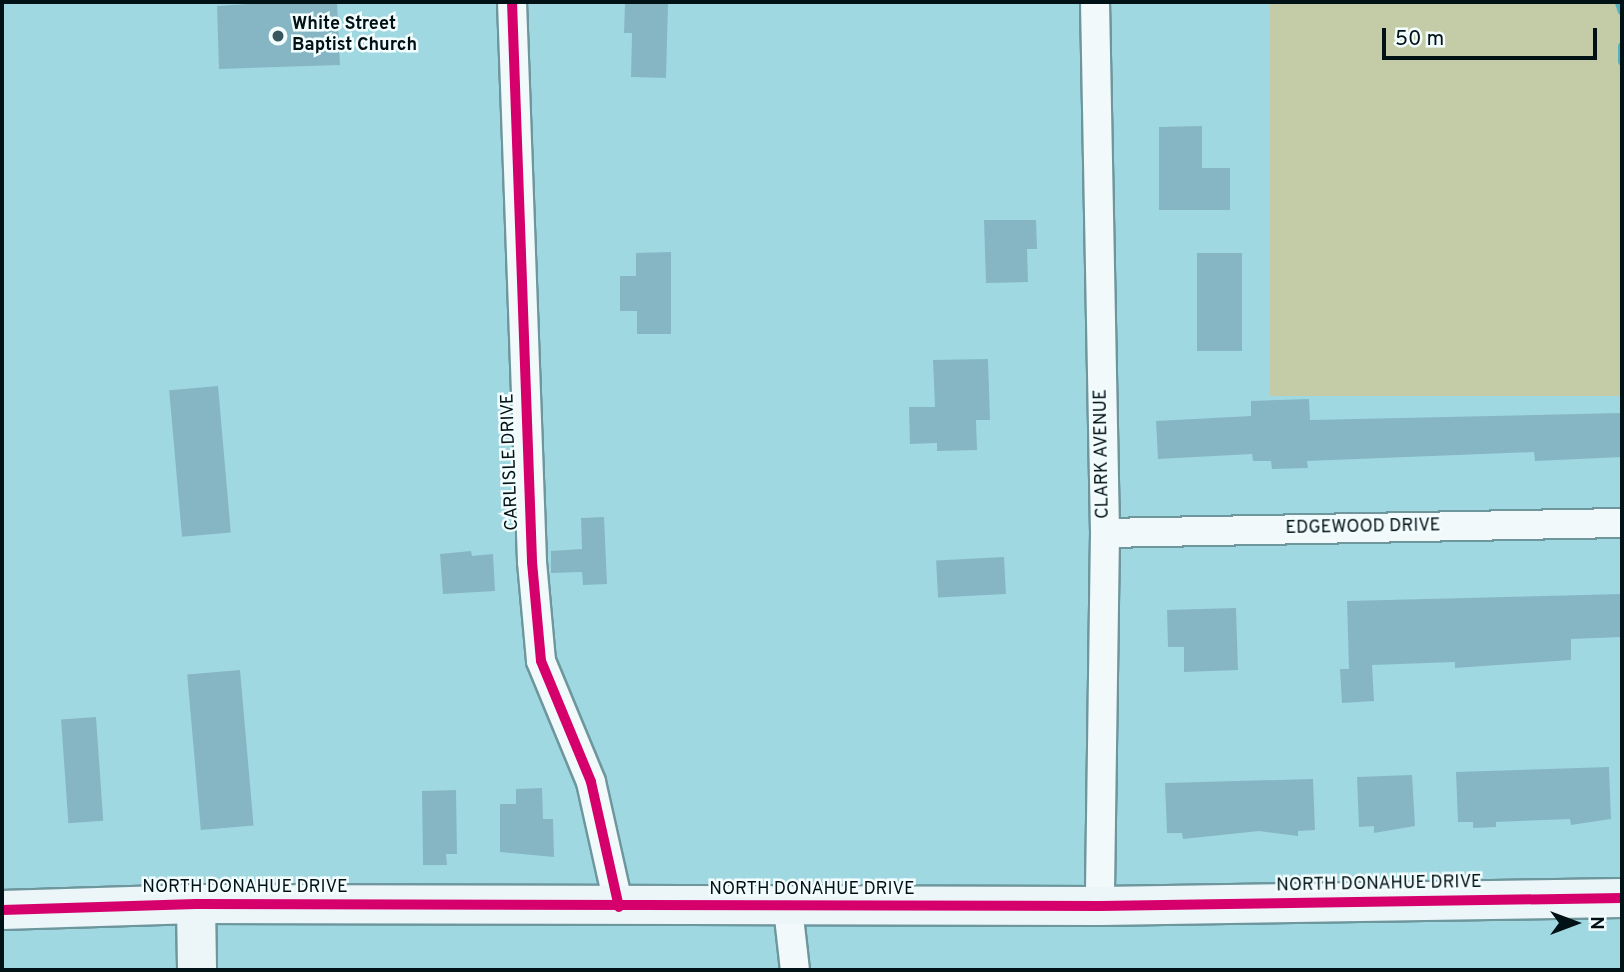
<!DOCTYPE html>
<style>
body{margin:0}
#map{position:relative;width:1624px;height:972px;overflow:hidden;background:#a0d8e2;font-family:Overpass,sans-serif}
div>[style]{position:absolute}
.green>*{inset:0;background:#c3cca7;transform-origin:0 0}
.stream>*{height:9px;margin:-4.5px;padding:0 4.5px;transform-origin:4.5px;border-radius:4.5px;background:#52b2c0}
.building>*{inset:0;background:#86b6c4;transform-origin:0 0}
.roads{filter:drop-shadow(2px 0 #6d969d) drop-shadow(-2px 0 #6d969d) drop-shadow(0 2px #6d969d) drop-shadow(0 -2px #6d969d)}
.street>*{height:28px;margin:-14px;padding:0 14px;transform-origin:14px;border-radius:14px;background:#f1f9fb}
.secondary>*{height:38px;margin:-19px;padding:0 19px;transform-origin:19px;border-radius:19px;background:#ecf6f9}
.cycleway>*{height:10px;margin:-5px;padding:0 5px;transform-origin:5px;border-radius:5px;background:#d6006c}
.dots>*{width:19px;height:19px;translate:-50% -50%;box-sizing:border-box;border:4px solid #f3fdfe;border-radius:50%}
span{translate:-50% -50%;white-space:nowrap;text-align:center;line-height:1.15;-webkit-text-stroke:5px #f3fdfe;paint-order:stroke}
.poi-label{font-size:18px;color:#001216;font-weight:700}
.left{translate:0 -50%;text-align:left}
.street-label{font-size:18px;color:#001216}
.frame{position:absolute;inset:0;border:4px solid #001216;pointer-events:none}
.north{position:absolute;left:1540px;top:888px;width:70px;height:70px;-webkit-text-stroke:5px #f3fdfe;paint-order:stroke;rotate:90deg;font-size:19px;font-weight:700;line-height:28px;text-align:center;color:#001216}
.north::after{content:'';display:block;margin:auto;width:24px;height:32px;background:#001216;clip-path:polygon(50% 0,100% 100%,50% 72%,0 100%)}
.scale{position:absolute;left:1382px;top:28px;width:215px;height:32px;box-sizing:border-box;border:4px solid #001216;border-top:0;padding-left:9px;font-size:21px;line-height:24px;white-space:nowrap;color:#001216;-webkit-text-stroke:5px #f3fdfe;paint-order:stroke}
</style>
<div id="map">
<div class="green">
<i style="left:1270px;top:2px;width:352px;height:394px"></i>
</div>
<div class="stream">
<i style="left:1619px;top:2px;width:9px;rotate:72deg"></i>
<i style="left:1622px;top:46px;width:15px;rotate:90deg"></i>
</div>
<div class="building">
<i style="clip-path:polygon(279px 2px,337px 2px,340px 65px,219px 69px,217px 6px)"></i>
<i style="clip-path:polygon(625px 3px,668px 4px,666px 78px,631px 77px,632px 33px,624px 33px)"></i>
<i style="clip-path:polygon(1202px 126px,1202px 168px,1230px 168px,1230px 210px,1159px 210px,1159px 127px)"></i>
<i style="clip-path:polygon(984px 220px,1036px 220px,1037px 249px,1027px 249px,1028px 282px,986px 283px)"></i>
<i style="clip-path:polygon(671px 252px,671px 334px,637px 334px,637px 311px,620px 311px,620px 276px,636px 276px,636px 253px)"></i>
<i style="left:1197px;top:253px;width:45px;height:98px"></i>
<i style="clip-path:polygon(988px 359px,990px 420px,976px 420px,977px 450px,937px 451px,937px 443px,910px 444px,909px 407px,935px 407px,933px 360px)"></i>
<i style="left:218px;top:386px;width:147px;height:49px;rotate:85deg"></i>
<i style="clip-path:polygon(1309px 399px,1310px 420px,1622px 413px,1622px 457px,1535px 461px,1534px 452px,1307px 461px,1308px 468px,1272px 469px,1271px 461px,1253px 461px,1252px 454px,1158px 459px,1156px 421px,1251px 416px,1251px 401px)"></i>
<i style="clip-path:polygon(604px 517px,607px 584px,583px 585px,582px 572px,551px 573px,551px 551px,582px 549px,581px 518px)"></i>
<i style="clip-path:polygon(471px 551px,472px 556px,493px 554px,495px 591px,443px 594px,440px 554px)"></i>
<i style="left:1004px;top:557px;width:37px;height:68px;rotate:87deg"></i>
<i style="clip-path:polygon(1622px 594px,1622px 637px,1571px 639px,1571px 660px,1455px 668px,1455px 662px,1372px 665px,1374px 701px,1342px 703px,1340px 669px,1349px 669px,1347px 601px)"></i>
<i style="clip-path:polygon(1236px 608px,1238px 670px,1184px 672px,1184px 647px,1168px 647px,1167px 610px)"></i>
<i style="left:240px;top:670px;width:156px;height:53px;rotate:85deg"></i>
<i style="left:96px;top:717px;width:104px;height:35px;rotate:86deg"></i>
<i style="clip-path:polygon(1609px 767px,1611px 819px,1571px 825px,1570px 819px,1496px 822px,1496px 827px,1473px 828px,1473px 822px,1458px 822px,1456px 772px)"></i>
<i style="clip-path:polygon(1412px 775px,1415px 826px,1374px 833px,1374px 826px,1359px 827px,1357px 777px)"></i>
<i style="clip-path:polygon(1313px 779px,1315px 830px,1298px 831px,1298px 836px,1259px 831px,1183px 839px,1182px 833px,1167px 833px,1165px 783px)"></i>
<i style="clip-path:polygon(542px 788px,543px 819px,553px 819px,554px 857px,500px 852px,500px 804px,516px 804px,516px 789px)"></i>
<i style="clip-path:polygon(456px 790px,457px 854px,446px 854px,447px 865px,423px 865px,422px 791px)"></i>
</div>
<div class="roads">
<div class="street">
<i style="left:512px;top:2px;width:560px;rotate:87.95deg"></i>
<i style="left:532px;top:562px;width:99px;rotate:84.8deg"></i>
<i style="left:541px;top:661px;width:131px;rotate:67.5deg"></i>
<i style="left:591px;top:782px;width:128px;rotate:77.4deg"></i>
<i style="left:1095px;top:2px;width:531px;rotate:88.92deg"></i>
<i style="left:1105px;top:533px;width:373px;rotate:90.8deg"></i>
<i style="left:1105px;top:533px;width:517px;rotate:-1.11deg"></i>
<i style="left:788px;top:908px;width:62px;rotate:83.6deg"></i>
</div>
<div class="secondary">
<i style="left:196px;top:904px;width:66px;rotate:89.1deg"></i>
<i style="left:2px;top:910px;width:194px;rotate:-1.8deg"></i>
<i style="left:196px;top:904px;width:904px;rotate:0.13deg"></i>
<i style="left:1100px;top:906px;width:522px;rotate:-0.88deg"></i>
</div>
</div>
<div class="cycleway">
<i style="left:512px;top:2px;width:560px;rotate:87.95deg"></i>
<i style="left:532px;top:562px;width:99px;rotate:84.8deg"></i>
<i style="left:541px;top:661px;width:131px;rotate:67.5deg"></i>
<i style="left:591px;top:782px;width:128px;rotate:77.4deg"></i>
<i style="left:2px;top:910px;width:194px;rotate:-1.8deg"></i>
<i style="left:196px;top:904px;width:904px;rotate:0.13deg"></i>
<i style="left:1100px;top:906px;width:522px;rotate:-0.88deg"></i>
</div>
<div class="dots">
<i style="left:278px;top:36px;background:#38575d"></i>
</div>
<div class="poi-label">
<span class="left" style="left:292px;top:36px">White Street<br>Baptist Church</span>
</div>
<div class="street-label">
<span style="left:1103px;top:454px;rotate:-91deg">CLARK AVENUE</span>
<span style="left:511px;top:462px;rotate:-92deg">CARLISLE DRIVE</span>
<span style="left:1363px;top:528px;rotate:-1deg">EDGEWOOD DRIVE</span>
<span style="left:1379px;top:885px;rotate:-1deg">NORTH DONAHUE DRIVE</span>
<span style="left:245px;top:888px">NORTH DONAHUE DRIVE</span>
<span style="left:812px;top:890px">NORTH DONAHUE DRIVE</span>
</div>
<div class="frame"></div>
<div class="north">N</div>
<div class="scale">50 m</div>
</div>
